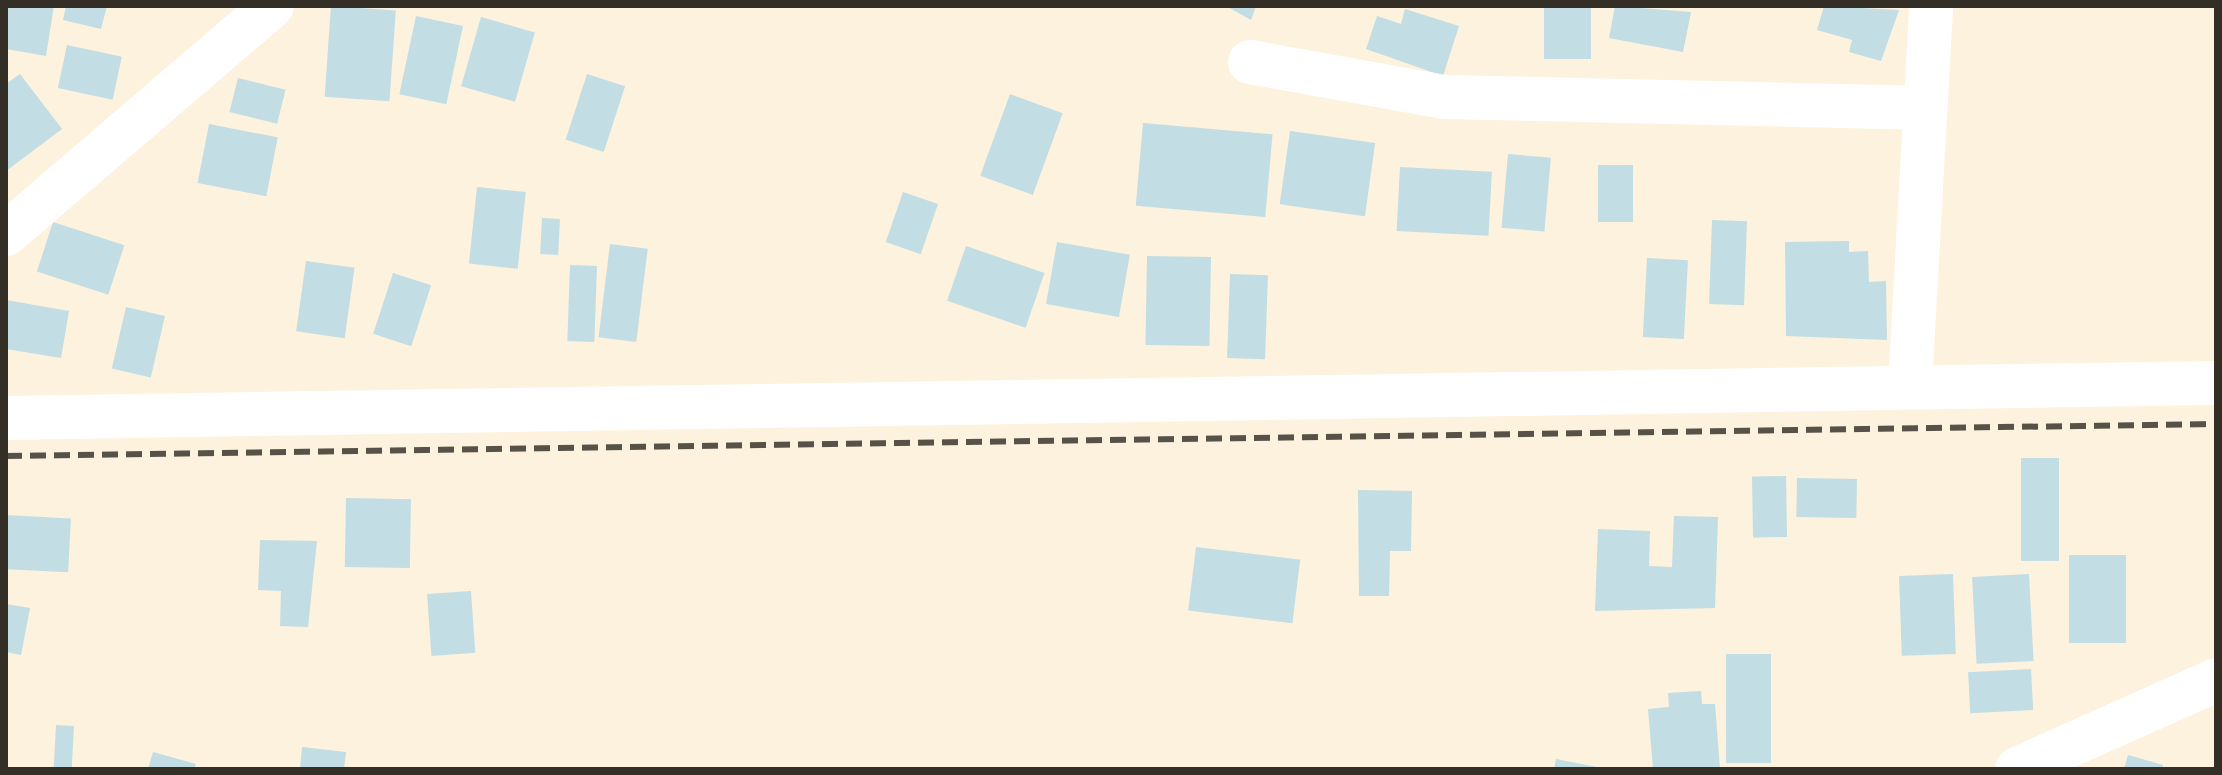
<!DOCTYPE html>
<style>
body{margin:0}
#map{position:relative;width:2222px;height:775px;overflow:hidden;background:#fcf2dd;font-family:Roboto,sans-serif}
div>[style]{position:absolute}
.building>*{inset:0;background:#c2dde4;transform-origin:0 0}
.minor>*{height:44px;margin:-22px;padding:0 22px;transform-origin:22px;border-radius:22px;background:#fff}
.tertiary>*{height:44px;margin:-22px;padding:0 22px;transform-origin:22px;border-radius:22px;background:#fff}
.rail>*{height:6px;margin-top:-3px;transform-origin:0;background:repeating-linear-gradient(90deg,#575248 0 16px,transparent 0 24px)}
span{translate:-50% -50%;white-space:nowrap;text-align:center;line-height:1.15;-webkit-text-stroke:7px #fff;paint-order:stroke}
.frame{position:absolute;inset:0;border:8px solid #332f27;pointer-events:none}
</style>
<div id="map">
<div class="building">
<i style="clip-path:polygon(7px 6px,54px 6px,46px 56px,6px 49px)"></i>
<i style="clip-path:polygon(66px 6px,107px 6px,101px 29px,63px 20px)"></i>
<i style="left:331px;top:6px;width:65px;height:91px;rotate:4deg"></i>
<i style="clip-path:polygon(1226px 6px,1256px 6px,1251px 20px)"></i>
<i style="left:1544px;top:6px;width:47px;height:53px"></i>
<i style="clip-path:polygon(1615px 6px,1691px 12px,1683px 52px,1609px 38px)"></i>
<i style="clip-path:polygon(1824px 6px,1899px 10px,1881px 61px,1849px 52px,1852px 40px,1817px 30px)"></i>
<i style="clip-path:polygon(1405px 9px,1459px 26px,1443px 76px,1366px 49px,1377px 16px,1401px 24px)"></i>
<i style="left:416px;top:16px;width:48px;height:80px;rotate:12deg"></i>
<i style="left:481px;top:17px;width:56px;height:72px;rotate:16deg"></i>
<i style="left:67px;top:45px;width:56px;height:44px;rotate:12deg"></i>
<i style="clip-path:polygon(20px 74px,62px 129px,6px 171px,6px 84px)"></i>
<i style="left:587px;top:74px;width:40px;height:69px;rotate:18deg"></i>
<i style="left:238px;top:78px;width:49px;height:35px;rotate:14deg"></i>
<i style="left:1010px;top:94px;width:56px;height:87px;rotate:20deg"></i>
<i style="left:1143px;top:123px;width:130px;height:83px;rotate:5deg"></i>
<i style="left:209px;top:124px;width:70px;height:60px;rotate:11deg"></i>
<i style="left:1290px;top:131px;width:86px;height:74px;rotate:8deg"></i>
<i style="left:1508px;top:154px;width:43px;height:74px;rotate:5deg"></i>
<i style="left:1598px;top:165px;width:35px;height:57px"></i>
<i style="left:1400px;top:167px;width:92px;height:64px;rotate:3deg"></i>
<i style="left:477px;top:187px;width:49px;height:77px;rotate:6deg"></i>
<i style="left:903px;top:192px;width:37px;height:53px;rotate:19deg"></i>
<i style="left:542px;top:218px;width:18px;height:36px;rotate:3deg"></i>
<i style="left:1712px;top:220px;width:35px;height:84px;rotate:2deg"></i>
<i style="left:53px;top:222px;width:75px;height:52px;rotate:18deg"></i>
<i style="clip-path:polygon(1849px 241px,1849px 252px,1868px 251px,1869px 282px,1886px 281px,1887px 340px,1786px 336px,1785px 242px)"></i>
<i style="left:1057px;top:242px;width:74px;height:63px;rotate:10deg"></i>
<i style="left:610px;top:244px;width:38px;height:94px;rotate:7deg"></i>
<i style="left:966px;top:246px;width:83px;height:58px;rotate:19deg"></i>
<i style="left:1147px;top:256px;width:64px;height:89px;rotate:1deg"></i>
<i style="left:1647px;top:258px;width:41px;height:79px;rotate:3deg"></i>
<i style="left:306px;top:261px;width:49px;height:71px;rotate:8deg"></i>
<i style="left:570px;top:265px;width:27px;height:76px;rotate:2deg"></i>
<i style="left:393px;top:273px;width:40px;height:64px;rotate:18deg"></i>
<i style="left:1230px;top:274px;width:38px;height:84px;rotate:2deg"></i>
<i style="clip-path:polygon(6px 300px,69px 311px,61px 358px,6px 349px)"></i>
<i style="left:126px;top:307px;width:40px;height:63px;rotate:13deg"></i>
<i style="left:2021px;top:458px;width:38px;height:103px"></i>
<i style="left:1786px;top:476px;width:61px;height:34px;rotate:89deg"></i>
<i style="left:1797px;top:478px;width:60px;height:39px;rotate:1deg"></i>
<i style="clip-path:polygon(1358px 490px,1412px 491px,1411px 551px,1390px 551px,1389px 596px,1359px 596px)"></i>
<i style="left:346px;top:498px;width:65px;height:69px;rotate:1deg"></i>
<i style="left:6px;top:515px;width:65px;height:54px;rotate:3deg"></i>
<i style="clip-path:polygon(1674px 516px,1718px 517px,1715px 608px,1595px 611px,1598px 529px,1650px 531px,1649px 566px,1672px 567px)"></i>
<i style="clip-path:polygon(260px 540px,317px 541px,308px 627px,280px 626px,281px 591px,258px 590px)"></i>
<i style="left:1196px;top:547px;width:105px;height:64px;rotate:7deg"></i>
<i style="left:2069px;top:555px;width:57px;height:88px"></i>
<i style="left:1953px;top:574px;width:80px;height:54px;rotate:88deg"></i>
<i style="left:2029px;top:574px;width:87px;height:57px;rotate:87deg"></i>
<i style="left:471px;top:591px;width:62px;height:44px;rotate:86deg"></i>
<i style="clip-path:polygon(6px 604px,30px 608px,21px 655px,6px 652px)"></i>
<i style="left:1726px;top:654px;width:45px;height:109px"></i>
<i style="left:2031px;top:669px;width:41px;height:63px;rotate:87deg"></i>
<i style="clip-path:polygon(1701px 691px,1702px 704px,1715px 704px,1720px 769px,1653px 769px,1648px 709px,1669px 707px,1668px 693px)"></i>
<i style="left:56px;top:725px;width:18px;height:44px;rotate:3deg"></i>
<i style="clip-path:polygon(302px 747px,346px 752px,344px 769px,300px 769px)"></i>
<i style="clip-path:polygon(153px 752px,196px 764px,194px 769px,148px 769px)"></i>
<i style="clip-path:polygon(2128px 755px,2163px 765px,2162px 769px,2124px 769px)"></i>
<i style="clip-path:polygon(1556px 759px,1602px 768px,1602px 769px,1554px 769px)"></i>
</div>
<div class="minor">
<i style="left:1250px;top:62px;width:198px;rotate:10.2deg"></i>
<i style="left:1445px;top:97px;width:480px;rotate:1.3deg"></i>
<i style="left:6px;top:234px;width:350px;rotate:-40.6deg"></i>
<i style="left:1910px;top:385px;width:380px;rotate:-86.8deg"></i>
<i style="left:2017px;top:769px;width:218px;rotate:-24.1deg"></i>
</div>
<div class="tertiary">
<i style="left:6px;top:418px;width:2210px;rotate:-0.91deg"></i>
</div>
<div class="rail">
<i style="left:6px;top:456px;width:2210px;rotate:-0.83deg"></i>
</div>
<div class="frame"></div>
</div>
